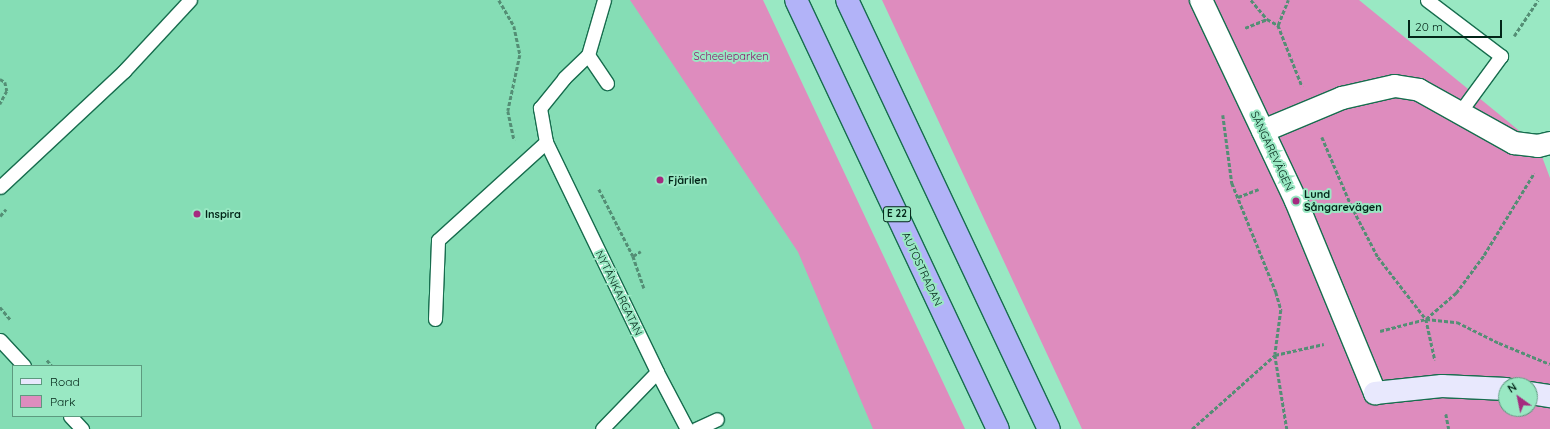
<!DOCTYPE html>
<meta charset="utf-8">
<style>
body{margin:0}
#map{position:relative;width:1550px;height:429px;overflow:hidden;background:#99e8c3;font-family:Quicksand,sans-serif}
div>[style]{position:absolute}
.built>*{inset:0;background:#85ddb5}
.green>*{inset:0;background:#de8cbe}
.path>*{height:2.5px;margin-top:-1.25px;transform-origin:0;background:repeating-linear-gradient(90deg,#548e75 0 4px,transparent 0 6px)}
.roads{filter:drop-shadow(1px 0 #176d4e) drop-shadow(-1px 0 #176d4e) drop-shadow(0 1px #176d4e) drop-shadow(0 -1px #176d4e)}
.service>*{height:13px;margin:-6.5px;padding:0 6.5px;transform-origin:6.5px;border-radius:6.5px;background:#fff}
.minor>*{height:22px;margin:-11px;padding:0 11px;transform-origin:11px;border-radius:11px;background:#fff}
.tertiary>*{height:22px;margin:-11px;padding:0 11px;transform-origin:11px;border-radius:11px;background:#fff}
.secondary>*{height:22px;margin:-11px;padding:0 11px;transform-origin:11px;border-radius:11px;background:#e8e8fd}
.motorway>*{height:22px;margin:-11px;padding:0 11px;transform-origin:11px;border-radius:11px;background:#b2b3f8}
.dots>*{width:11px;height:11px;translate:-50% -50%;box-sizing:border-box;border:2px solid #99e8c3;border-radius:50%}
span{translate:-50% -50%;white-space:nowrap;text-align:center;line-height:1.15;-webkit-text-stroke:4px #99e8c3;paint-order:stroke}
.shield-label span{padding:1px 3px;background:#99e8c3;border:1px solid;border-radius:3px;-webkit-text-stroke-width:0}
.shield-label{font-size:10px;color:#032518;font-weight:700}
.park-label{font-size:11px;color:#8e136b}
.street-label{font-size:11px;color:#032518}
.poi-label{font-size:11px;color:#032518;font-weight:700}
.left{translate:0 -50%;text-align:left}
.legend{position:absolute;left:12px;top:365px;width:130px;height:52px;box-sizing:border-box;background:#99e8c3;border:1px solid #5d9a7f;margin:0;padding:5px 7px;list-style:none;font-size:12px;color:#032518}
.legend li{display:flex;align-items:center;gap:8px;height:20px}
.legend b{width:20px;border:1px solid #5d9a7f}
.north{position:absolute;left:1498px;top:377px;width:40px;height:40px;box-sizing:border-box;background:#99e8c3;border:1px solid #5d9a7f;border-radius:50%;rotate:327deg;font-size:11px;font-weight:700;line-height:16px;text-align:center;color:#032518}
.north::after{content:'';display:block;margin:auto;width:14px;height:18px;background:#a52a7f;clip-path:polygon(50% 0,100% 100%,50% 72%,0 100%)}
.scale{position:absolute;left:1408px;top:20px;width:94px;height:18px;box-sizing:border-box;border:2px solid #032518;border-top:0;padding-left:5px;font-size:12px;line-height:14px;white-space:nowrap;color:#032518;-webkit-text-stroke:3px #99e8c3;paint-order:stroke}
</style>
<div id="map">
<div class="built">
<i style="clip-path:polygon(evenodd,0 0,735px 0,943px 429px,0 429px,0 0,13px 366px,141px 366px,141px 416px,13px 416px,13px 366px)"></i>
</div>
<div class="green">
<i style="clip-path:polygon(630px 0,763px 0,965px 429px,873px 429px,798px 252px)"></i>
<i style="clip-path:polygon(evenodd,882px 0,1359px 0,1538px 146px,1550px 178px,1550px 429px,1082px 429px,882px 0,1506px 385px,1530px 385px,1530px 409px,1506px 409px,1506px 385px)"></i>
</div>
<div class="path">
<i style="left:499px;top:0;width:30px;rotate:60deg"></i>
<i style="left:514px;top:26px;width:30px;rotate:78deg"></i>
<i style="left:520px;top:55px;width:57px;rotate:102.1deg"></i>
<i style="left:508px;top:111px;width:30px;rotate:78deg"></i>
<i style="left:1251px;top:0;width:25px;rotate:50deg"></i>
<i style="left:1267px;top:19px;width:13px;rotate:29deg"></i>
<i style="left:1278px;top:25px;width:66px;rotate:68.5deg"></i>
<i style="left:1278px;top:25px;width:27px;rotate:-68deg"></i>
<i style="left:1245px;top:28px;width:24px;rotate:-22deg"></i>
<i style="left:1514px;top:36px;width:43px;rotate:-56.3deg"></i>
<i style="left:0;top:79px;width:6px;rotate:31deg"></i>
<i style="left:5px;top:82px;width:9px;rotate:77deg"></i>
<i style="left:7px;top:91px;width:15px;rotate:118deg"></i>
<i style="left:1223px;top:115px;width:69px;rotate:82.5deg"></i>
<i style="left:1232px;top:183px;width:118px;rotate:68deg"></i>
<i style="left:1276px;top:292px;width:19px;rotate:74deg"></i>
<i style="left:1281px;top:310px;width:45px;rotate:97.6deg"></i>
<i style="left:1275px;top:355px;width:75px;rotate:80.8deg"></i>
<i style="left:1322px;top:137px;width:74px;rotate:66.9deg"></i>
<i style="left:1351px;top:205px;width:59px;rotate:62.6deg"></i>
<i style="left:1378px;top:257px;width:78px;rotate:52.3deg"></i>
<i style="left:1426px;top:319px;width:42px;rotate:77.6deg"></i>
<i style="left:599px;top:189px;width:75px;rotate:63.1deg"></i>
<i style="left:633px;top:256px;width:34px;rotate:71deg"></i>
<i style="left:1238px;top:197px;width:22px;rotate:-21deg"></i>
<i style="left:0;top:216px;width:9px;rotate:-49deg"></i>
<i style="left:633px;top:256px;width:9px;rotate:-32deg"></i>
<i style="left:0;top:307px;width:16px;rotate:50deg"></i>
<i style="left:1426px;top:319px;width:40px;rotate:-41deg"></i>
<i style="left:1456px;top:293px;width:47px;rotate:-53.6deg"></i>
<i style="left:1484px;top:255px;width:96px;rotate:-58.6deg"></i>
<i style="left:1380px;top:331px;width:48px;rotate:-14.6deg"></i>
<i style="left:1426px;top:319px;width:31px;rotate:6deg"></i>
<i style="left:1457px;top:322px;width:47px;rotate:26.6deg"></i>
<i style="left:1499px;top:343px;width:55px;rotate:22.4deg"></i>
<i style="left:47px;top:360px;width:8px;rotate:50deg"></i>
<i style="left:1446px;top:414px;width:15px;rotate:79deg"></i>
<i style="left:1192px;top:429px;width:111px;rotate:-41.7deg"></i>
<i style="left:1275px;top:355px;width:50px;rotate:-12.7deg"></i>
</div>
<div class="roads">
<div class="service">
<i style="left:1427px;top:0;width:93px;rotate:37.1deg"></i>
<i style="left:1501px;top:56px;width:69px;rotate:126.2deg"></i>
<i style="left:588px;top:55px;width:34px;rotate:56deg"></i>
<i style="left:546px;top:142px;width:255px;rotate:64.2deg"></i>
<i style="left:657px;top:372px;width:79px;rotate:134deg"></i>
<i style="left:0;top:187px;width:170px;rotate:-43.1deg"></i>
<i style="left:124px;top:71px;width:97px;rotate:-47.1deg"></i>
<i style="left:435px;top:319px;width:79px;rotate:-87.8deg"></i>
<i style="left:438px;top:240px;width:146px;rotate:-42.2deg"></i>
<i style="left:546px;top:142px;width:35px;rotate:-100deg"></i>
<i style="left:540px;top:108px;width:38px;rotate:-51deg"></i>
<i style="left:564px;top:78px;width:33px;rotate:-44deg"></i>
<i style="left:588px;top:55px;width:57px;rotate:-73.8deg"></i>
<i style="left:0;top:340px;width:35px;rotate:47deg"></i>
<i style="left:657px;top:372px;width:64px;rotate:62.2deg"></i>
<i style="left:70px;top:416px;width:18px;rotate:47deg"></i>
<i style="left:696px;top:429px;width:23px;rotate:-25deg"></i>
</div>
<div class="minor">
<i style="left:1263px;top:131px;width:86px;rotate:-22.7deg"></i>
<i style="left:1342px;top:98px;width:54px;rotate:-12.8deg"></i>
<i style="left:1395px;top:86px;width:24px;rotate:9deg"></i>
<i style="left:1419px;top:90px;width:109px;rotate:29.2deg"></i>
<i style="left:1514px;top:143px;width:24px;rotate:7deg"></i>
<i style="left:1538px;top:146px;width:12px;rotate:-14deg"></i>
</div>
<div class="tertiary">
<i style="left:1201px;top:0;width:222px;rotate:64.7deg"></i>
<i style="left:1296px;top:201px;width:208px;rotate:67.6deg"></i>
</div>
<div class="secondary">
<i style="left:1375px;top:393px;width:67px;rotate:-6deg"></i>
<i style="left:1442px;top:386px;width:64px;rotate:2.7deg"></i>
<i style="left:1530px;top:393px;width:20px;rotate:9deg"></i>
</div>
<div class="motorway">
<i style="left:796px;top:0;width:474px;rotate:64.8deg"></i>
<i style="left:847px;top:0;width:474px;rotate:64.8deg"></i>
</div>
</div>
<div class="dots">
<i style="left:660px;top:180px;background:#a52a7f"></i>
<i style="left:1296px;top:201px;background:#a52a7f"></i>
<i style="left:197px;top:214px;background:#a52a7f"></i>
</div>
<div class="shield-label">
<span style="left:897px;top:214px">E 22</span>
</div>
<div class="park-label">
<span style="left:731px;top:56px">Scheeleparken</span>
</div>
<div class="street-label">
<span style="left:1272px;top:151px;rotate:65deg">SÅNGAREVÄGEN</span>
<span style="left:922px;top:269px;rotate:65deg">AUTOSTRADAN</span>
<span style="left:619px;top:293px;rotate:64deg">NYTÄNKARGATAN</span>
</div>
<div class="poi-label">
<span class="left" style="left:668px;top:180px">Fjärilen</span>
<span class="left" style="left:1304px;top:201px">Lund<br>Sångarevägen</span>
<span class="left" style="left:205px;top:214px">Inspira</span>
</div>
<ul class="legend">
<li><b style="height:5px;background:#e8e8fd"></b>Road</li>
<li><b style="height:11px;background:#de8cbe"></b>Park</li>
</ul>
<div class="north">N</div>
<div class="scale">20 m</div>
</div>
